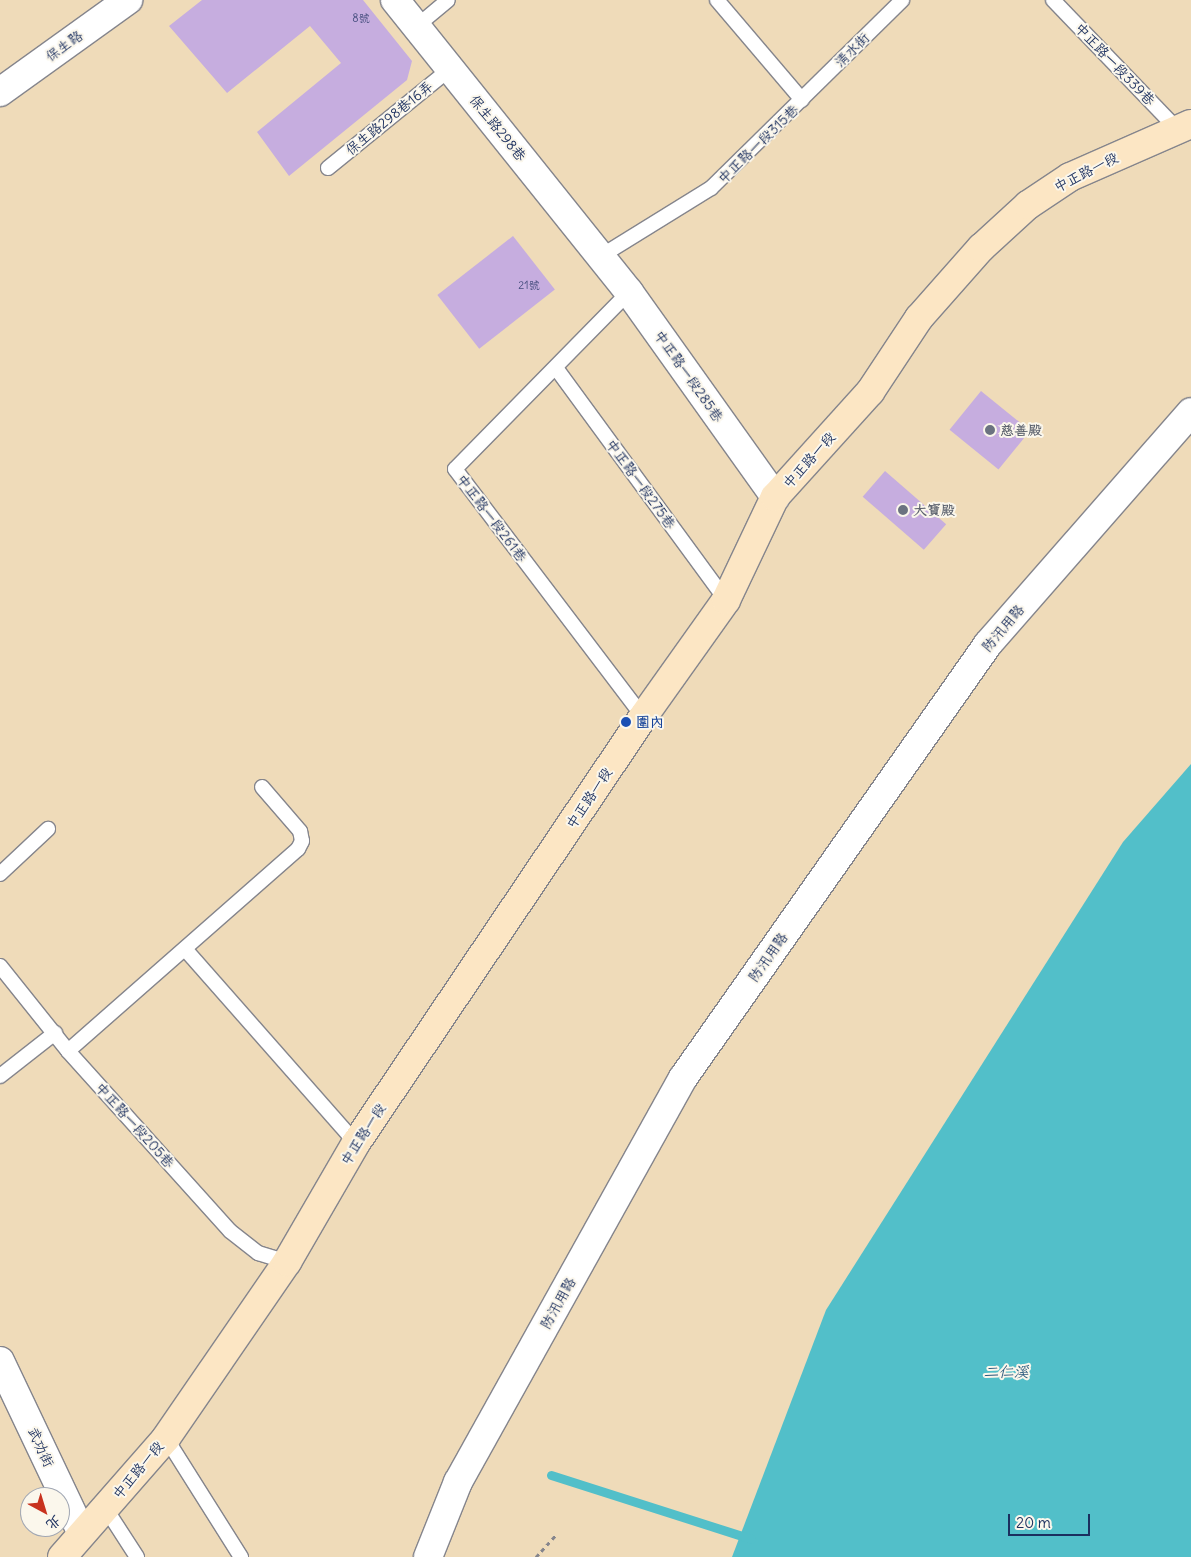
<!DOCTYPE html>
<meta charset="utf-8">
<style>
body{margin:0}
#map{position:relative;width:1191px;height:1557px;overflow:hidden;background:#efdbb9;font-family:Delius,"LXGW WenKai TC",sans-serif}
div>[style]{position:absolute}
.water>*{inset:0;background:#52bfc9}
.stream>*{height:9px;margin:-4.5px;padding:0 4.5px;transform-origin:4.5px;border-radius:4.5px;background:#52bfc9}
.building>*{inset:0;background:#c6addf;transform-origin:0 0}
.path>*{height:3px;margin-top:-1.5px;transform-origin:0;background:repeating-linear-gradient(90deg,#85858c 0 4px,transparent 0 8px)}
.roads{filter:drop-shadow(1px 0 #85858c) drop-shadow(-1px 0 #85858c) drop-shadow(0 1px #85858c) drop-shadow(0 -1px #85858c)}
.lane>*{height:14px;margin:-7px;padding:0 7px;transform-origin:7px;border-radius:7px;background:#fff}
.street>*{height:28px;margin:-14px;padding:0 14px;transform-origin:14px;border-radius:14px;background:#fff}
.secondary>*{height:28px;margin:-14px;padding:0 14px;transform-origin:14px;border-radius:14px;background:#fce6c4}
.dots>*{width:14px;height:14px;translate:-50% -50%;box-sizing:border-box;border:2px solid #fbf7ec;border-radius:50%}
span{translate:-50% -50%;white-space:nowrap;text-align:center;line-height:1.15;-webkit-text-stroke:4px #fbf7ec;paint-order:stroke}
.number-label{font-size:11px;color:#464e7e}
.number-label span{-webkit-text-stroke-width:0}
.street-label{font-size:14px;color:#1b2f5e}
.worship-label{font-size:14px;color:#5b616d;font-weight:700}
.left{translate:0 -50%;text-align:left}
.transit-label{font-size:14px;color:#164399;font-weight:700}
.water-label{font-size:15px;color:#2c5a7e;font-style:italic}
.north{position:absolute;left:20px;top:1487px;width:50px;height:50px;box-sizing:border-box;background:#fbf7ec;border:1px solid #a1a7b3;border-radius:50%;rotate:141deg;font-size:14px;font-weight:700;line-height:20px;text-align:center;color:#1b2f5e}
.north::after{content:'';display:block;margin:auto;width:18px;height:22px;background:#c8321e;clip-path:polygon(50% 0,100% 100%,50% 72%,0 100%)}
.scale{position:absolute;left:1008px;top:1514px;width:82px;height:22px;box-sizing:border-box;border:2px solid #1b2f5e;border-top:0;padding-left:6px;font-size:15px;line-height:18px;white-space:nowrap;color:#1b2f5e;-webkit-text-stroke:4px #fbf7ec;paint-order:stroke}
</style>
<div id="map">
<div class="water">
<i style="clip-path:polygon(1191px 764px,1191px 1557px,732px 1557px,826px 1310px,1123px 842px)"></i>
</div>
<div class="stream">
<i style="left:551px;top:1475px;width:210px;rotate:17.7deg"></i>
</div>
<div class="building">
<i style="clip-path:polygon(202px 0,363px 0,412px 61px,407px 80px,289px 176px,257px 132px,341px 63px,310px 26px,227px 93px,169px 26px)"></i>
<i style="left:513px;top:236px;width:68px;height:96px;rotate:52deg"></i>
<i style="left:981px;top:391px;width:63px;height:50px;rotate:39deg"></i>
<i style="left:885px;top:471px;width:81px;height:34px;rotate:41deg"></i>
</div>
<div class="path">
<i style="left:536px;top:1557px;width:30px;rotate:-48deg"></i>
</div>
<div class="roads">
<div class="lane">
<i style="left:717px;top:0;width:131px;rotate:49.6deg"></i>
<i style="left:1053px;top:0;width:178px;rotate:46.1deg"></i>
<i style="left:417px;top:26px;width:40px;rotate:-40deg"></i>
<i style="left:328px;top:168px;width:159px;rotate:-39.1deg"></i>
<i style="left:601px;top:256px;width:129px;rotate:-31.7deg"></i>
<i style="left:711px;top:188px;width:268px;rotate:-44.5deg"></i>
<i style="left:629px;top:292px;width:248px;rotate:134.5deg"></i>
<i style="left:455px;top:469px;width:311px;rotate:52.8deg"></i>
<i style="left:556px;top:368px;width:288px;rotate:53.8deg"></i>
<i style="left:0;top:874px;width:66px;rotate:-43.2deg"></i>
<i style="left:185px;top:949px;width:259px;rotate:48.6deg"></i>
<i style="left:0;top:966px;width:109px;rotate:51.3deg"></i>
<i style="left:68px;top:1051px;width:242px;rotate:48deg"></i>
<i style="left:230px;top:1231px;width:36px;rotate:38deg"></i>
<i style="left:258px;top:1253px;width:30px;rotate:17deg"></i>
<i style="left:68px;top:1051px;width:306px;rotate:-41.3deg"></i>
<i style="left:298px;top:849px;width:9px;rotate:-63deg"></i>
<i style="left:302px;top:841px;width:10px;rotate:-101deg"></i>
<i style="left:300px;top:831px;width:58px;rotate:-130.8deg"></i>
<i style="left:0;top:1076px;width:70px;rotate:-38deg"></i>
<i style="left:166px;top:1438px;width:141px;rotate:57.8deg"></i>
<i style="left:106px;top:1509px;width:57px;rotate:57.1deg"></i>
</div>
<div class="street">
<i style="left:395px;top:0;width:374px;rotate:51.3deg"></i>
<i style="left:629px;top:292px;width:252px;rotate:54.5deg"></i>
<i style="left:0;top:92px;width:158px;rotate:-35.7deg"></i>
<i style="left:0;top:1361px;width:191px;rotate:64.6deg"></i>
<i style="left:428px;top:1557px;width:81px;rotate:-68.2deg"></i>
<i style="left:458px;top:1482px;width:462px;rotate:-60.9deg"></i>
<i style="left:683px;top:1078px;width:530px;rotate:-54.9deg"></i>
<i style="left:988px;top:644px;width:308px;rotate:-48.8deg"></i>
</div>
<div class="secondary">
<i style="left:62px;top:1557px;width:158px;rotate:-48.8deg"></i>
<i style="left:166px;top:1438px;width:214px;rotate:-55.5deg"></i>
<i style="left:287px;top:1262px;width:138px;rotate:-59.9deg"></i>
<i style="left:356px;top:1143px;width:514px;rotate:-56.03deg"></i>
<i style="left:643px;top:717px;width:143px;rotate:-54.6deg"></i>
<i style="left:726px;top:600px;width:114px;rotate:-64.6deg"></i>
<i style="left:775px;top:497px;width:142px;rotate:-47.9deg"></i>
<i style="left:870px;top:392px;width:89px;rotate:-56.5deg"></i>
<i style="left:919px;top:318px;width:94px;rotate:-48.5deg"></i>
<i style="left:981px;top:248px;width:64px;rotate:-42.5deg"></i>
<i style="left:1028px;top:205px;width:50px;rotate:-33.7deg"></i>
<i style="left:1070px;top:177px;width:132px;rotate:-23.7deg"></i>
</div>
</div>
<div class="dots">
<i style="left:990px;top:430px;background:#6b7280"></i>
<i style="left:903px;top:510px;background:#6b7280"></i>
<i style="left:626px;top:722px;background:#1a4fb4"></i>
</div>
<div class="number-label">
<span style="left:361px;top:18px">8號</span>
<span style="left:529px;top:285px">21號</span>
</div>
<div class="street-label">
<span style="left:64px;top:46px;rotate:-36deg">保生路</span>
<span style="left:852px;top:50px;rotate:-45deg">清水街</span>
<span style="left:1115px;top:64px;rotate:46deg">中正路一段339巷</span>
<span style="left:389px;top:118px;rotate:-39deg">保生路298巷16弄</span>
<span style="left:498px;top:128px;rotate:51deg">保生路298巷</span>
<span style="left:758px;top:144px;rotate:-44deg">中正路一段315巷</span>
<span style="left:1086px;top:172px;rotate:-27deg">中正路一段</span>
<span style="left:689px;top:376px;rotate:55deg">中正路一段285巷</span>
<span style="left:809px;top:460px;rotate:-48deg">中正路一段</span>
<span style="left:641px;top:484px;rotate:54deg">中正路一段275巷</span>
<span style="left:492px;top:518px;rotate:53deg">中正路一段261巷</span>
<span style="left:1003px;top:628px;rotate:-50deg">防汛用路</span>
<span style="left:589px;top:798px;rotate:-56deg">中正路一段</span>
<span style="left:768px;top:957px;rotate:-55deg">防汛用路</span>
<span style="left:135px;top:1125px;rotate:48deg">中正路一段205巷</span>
<span style="left:363px;top:1134px;rotate:-57deg">中正路一段</span>
<span style="left:558px;top:1303px;rotate:-61deg">防汛用路</span>
<span style="left:41px;top:1447px;rotate:65deg">武功街</span>
<span style="left:138px;top:1470px;rotate:-50deg">中正路一段</span>
</div>
<div class="worship-label">
<span class="left" style="left:1000px;top:430px">慈善殿</span>
<span class="left" style="left:913px;top:510px">大寶殿</span>
</div>
<div class="transit-label">
<span class="left" style="left:636px;top:722px">圍內</span>
</div>
<div class="water-label">
<span style="left:1006px;top:1372px">二仁溪</span>
</div>
<div class="north">北</div>
<div class="scale">20 m</div>
</div>
